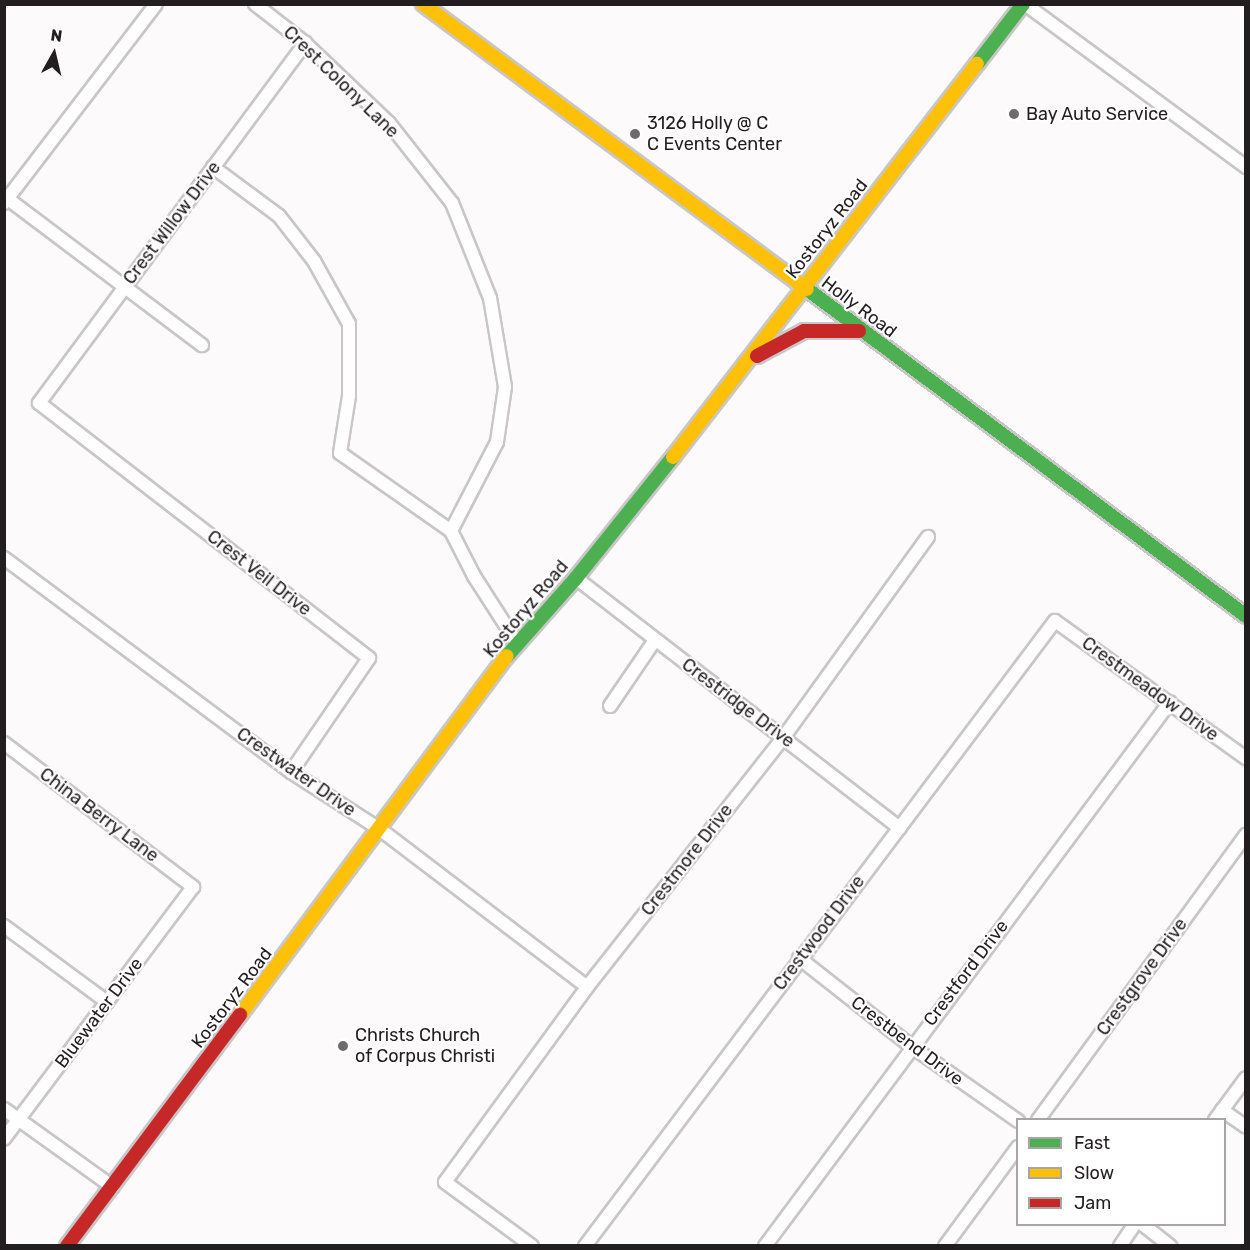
<!DOCTYPE html>
<style>
body{margin:0}
#map{position:relative;width:1250px;height:1250px;overflow:hidden;background:#fdfafc;font-family:Rubik,sans-serif}
div>[style]{position:absolute}
.roads{filter:drop-shadow(2px 0 #c9c6c8) drop-shadow(-2px 0 #c9c6c8) drop-shadow(0 2px #c9c6c8) drop-shadow(0 -2px #c9c6c8)}
.street>*{height:12px;margin:-6px;padding:0 6px;transform-origin:6px;border-radius:6px;background:#fffeff}
.fast>*{height:14px;margin:-7px;padding:0 7px;transform-origin:7px;border-radius:7px;background:#4caf50}
.slow>*{height:14px;margin:-7px;padding:0 7px;transform-origin:7px;border-radius:7px;background:#ffc107}
.jam>*{height:14px;margin:-7px;padding:0 7px;transform-origin:7px;border-radius:7px;background:#c62828}
.dots>*{width:16px;height:16px;translate:-50% -50%;box-sizing:border-box;border:3px solid #fff;border-radius:50%}
span{translate:-50% -50%;white-space:nowrap;text-align:center;line-height:1.15;-webkit-text-stroke:4.5px #fff;paint-order:stroke}
.street-label{font-size:18px;color:#221e20}
.poi-label{font-size:18px;color:#221e20}
.left{translate:0 -50%;text-align:left}
.frame{position:absolute;inset:0;border:6px solid #221e20;pointer-events:none}
.legend{position:absolute;left:1016px;top:1118px;width:210px;height:108px;box-sizing:border-box;background:#fff;border:2px solid #a7a5a6;margin:0;padding:8px 10px;list-style:none;font-size:18px;color:#221e20}
.legend li{display:flex;align-items:center;gap:12px;height:30px}
.legend b{width:30px;border:2px solid #a7a5a6}
.north{position:absolute;left:24px;top:24px;width:60px;height:60px;-webkit-text-stroke:4px #fff;paint-order:stroke;rotate:8deg;font-size:16px;font-weight:700;line-height:24px;text-align:center;color:#221e20}
.north::after{content:'';display:block;margin:auto;width:21px;height:27px;background:#221e20;clip-path:polygon(50% 0,100% 100%,50% 72%,0 100%)}
</style>
<div id="map">
<div class="roads">
<div class="street">
<i style="left:255px;top:4px;width:63px;rotate:38deg"></i>
<i style="left:305px;top:43px;width:116px;rotate:43.6deg"></i>
<i style="left:389px;top:123px;width:102px;rotate:51.8deg"></i>
<i style="left:452px;top:203px;width:102px;rotate:68.2deg"></i>
<i style="left:490px;top:298px;width:90px;rotate:80.4deg"></i>
<i style="left:505px;top:387px;width:56px;rotate:98.3deg"></i>
<i style="left:497px;top:442px;width:100px;rotate:117.3deg"></i>
<i style="left:1025px;top:4px;width:275px;rotate:36.4deg"></i>
<i style="left:213px;top:167px;width:82px;rotate:36.6deg"></i>
<i style="left:279px;top:216px;width:57px;rotate:52.1deg"></i>
<i style="left:314px;top:261px;width:72px;rotate:60.9deg"></i>
<i style="left:349px;top:324px;width:72px;rotate:90deg"></i>
<i style="left:349px;top:396px;width:58px;rotate:99deg"></i>
<i style="left:340px;top:453px;width:136px;rotate:35.1deg"></i>
<i style="left:451px;top:531px;width:51px;rotate:62.9deg"></i>
<i style="left:474px;top:576px;width:80px;rotate:57.3deg"></i>
<i style="left:8px;top:199px;width:243px;rotate:37deg"></i>
<i style="left:4px;top:203px;width:250px;rotate:-52.6deg"></i>
<i style="left:4px;top:558px;width:358px;rotate:36.7deg"></i>
<i style="left:291px;top:772px;width:107px;rotate:32.8deg"></i>
<i style="left:381px;top:830px;width:259px;rotate:37.3deg"></i>
<i style="left:576px;top:578px;width:409px;rotate:37.7deg"></i>
<i style="left:610px;top:706px;width:80px;rotate:-55.7deg"></i>
<i style="left:4px;top:743px;width:238px;rotate:37.3deg"></i>
<i style="left:193px;top:887px;width:315px;rotate:126.9deg"></i>
<i style="left:291px;top:772px;width:138px;rotate:-55.6deg"></i>
<i style="left:369px;top:658px;width:417px;rotate:-142.3deg"></i>
<i style="left:39px;top:403px;width:448px;rotate:-53.5deg"></i>
<i style="left:4px;top:926px;width:128px;rotate:36.4deg"></i>
<i style="left:799px;top:958px;width:142px;rotate:38.2deg"></i>
<i style="left:911px;top:1046px;width:131px;rotate:35deg"></i>
<i style="left:4px;top:1109px;width:134px;rotate:35.6deg"></i>
<i style="left:1222px;top:1110px;width:29px;rotate:35deg"></i>
<i style="left:1038px;top:1120px;width:353px;rotate:-53.9deg"></i>
<i style="left:1215px;top:1120px;width:52px;rotate:-53.6deg"></i>
<i style="left:1142px;top:1224px;width:36px;rotate:38deg"></i>
<i style="left:532px;top:1246px;width:108px;rotate:-143.7deg"></i>
<i style="left:445px;top:1182px;width:241px;rotate:-53.9deg"></i>
<i style="left:587px;top:987px;width:317px;rotate:-51.8deg"></i>
<i style="left:783px;top:738px;width:248px;rotate:-54.2deg"></i>
<i style="left:585px;top:1246px;width:782px;rotate:-53.06deg"></i>
<i style="left:1055px;top:621px;width:235px;rotate:35.7deg"></i>
<i style="left:765px;top:1246px;width:678px;rotate:-53.33deg"></i>
<i style="left:945px;top:1246px;width:123px;rotate:-53.6deg"></i>
<i style="left:1120px;top:1246px;width:27px;rotate:-56deg"></i>
</div>
<div class="fast">
<i style="left:977px;top:64px;width:76px;rotate:-52.5deg"></i>
<i style="left:807px;top:289px;width:547px;rotate:36.68deg"></i>
<i style="left:507px;top:656px;width:104px;rotate:-48.5deg"></i>
<i style="left:576px;top:578px;width:155px;rotate:-51.3deg"></i>
</div>
<div class="slow">
<i style="left:423px;top:4px;width:478px;rotate:36.6deg"></i>
<i style="left:673px;top:457px;width:497px;rotate:-52.3deg"></i>
<i style="left:240px;top:1015px;width:447px;rotate:-53.4deg"></i>
</div>
<div class="jam">
<i style="left:757px;top:356px;width:53px;rotate:-28deg"></i>
<i style="left:804px;top:331px;width:55px"></i>
<i style="left:67px;top:1246px;width:289px;rotate:-53.2deg"></i>
</div>
</div>
<div class="dots">
<i style="left:1014px;top:114px;background:#6f6b6d"></i>
<i style="left:635px;top:134px;background:#6f6b6d"></i>
<i style="left:343px;top:1046px;background:#6f6b6d"></i>
</div>
<div class="street-label">
<span style="left:341px;top:82px;rotate:44deg">Crest Colony Lane</span>
<span style="left:172px;top:223px;rotate:-53deg">Crest Willow Drive</span>
<span style="left:827px;top:229px;rotate:-52deg">Kostoryz Road</span>
<span style="left:859px;top:307px;rotate:37deg">Holly Road</span>
<span style="left:259px;top:573px;rotate:38deg">Crest Veil Drive</span>
<span style="left:526px;top:609px;rotate:-50deg">Kostoryz Road</span>
<span style="left:1150px;top:689px;rotate:36deg">Crestmeadow Drive</span>
<span style="left:738px;top:703px;rotate:37deg">Crestridge Drive</span>
<span style="left:296px;top:772px;rotate:35deg">Crestwater Drive</span>
<span style="left:99px;top:815px;rotate:37deg">China Berry Lane</span>
<span style="left:687px;top:860px;rotate:-52deg">Crestmore Drive</span>
<span style="left:819px;top:933px;rotate:-53deg">Crestwood Drive</span>
<span style="left:966px;top:973px;rotate:-53deg">Crestford Drive</span>
<span style="left:1142px;top:977px;rotate:-54deg">Crestgrove Drive</span>
<span style="left:232px;top:998px;rotate:-53deg">Kostoryz Road</span>
<span style="left:99px;top:1013px;rotate:-53deg">Bluewater Drive</span>
<span style="left:907px;top:1041px;rotate:37deg">Crestbend Drive</span>
</div>
<div class="poi-label">
<span class="left" style="left:1026px;top:114px">Bay Auto Service</span>
<span class="left" style="left:647px;top:134px">3126 Holly @ C<br>C Events Center</span>
<span class="left" style="left:355px;top:1046px">Christs Church<br>of Corpus Christi</span>
</div>
<div class="frame"></div>
<ul class="legend">
<li><b style="height:8px;background:#4caf50"></b>Fast</li>
<li><b style="height:8px;background:#ffc107"></b>Slow</li>
<li><b style="height:8px;background:#c62828"></b>Jam</li>
</ul>
<div class="north">N</div>
</div>
